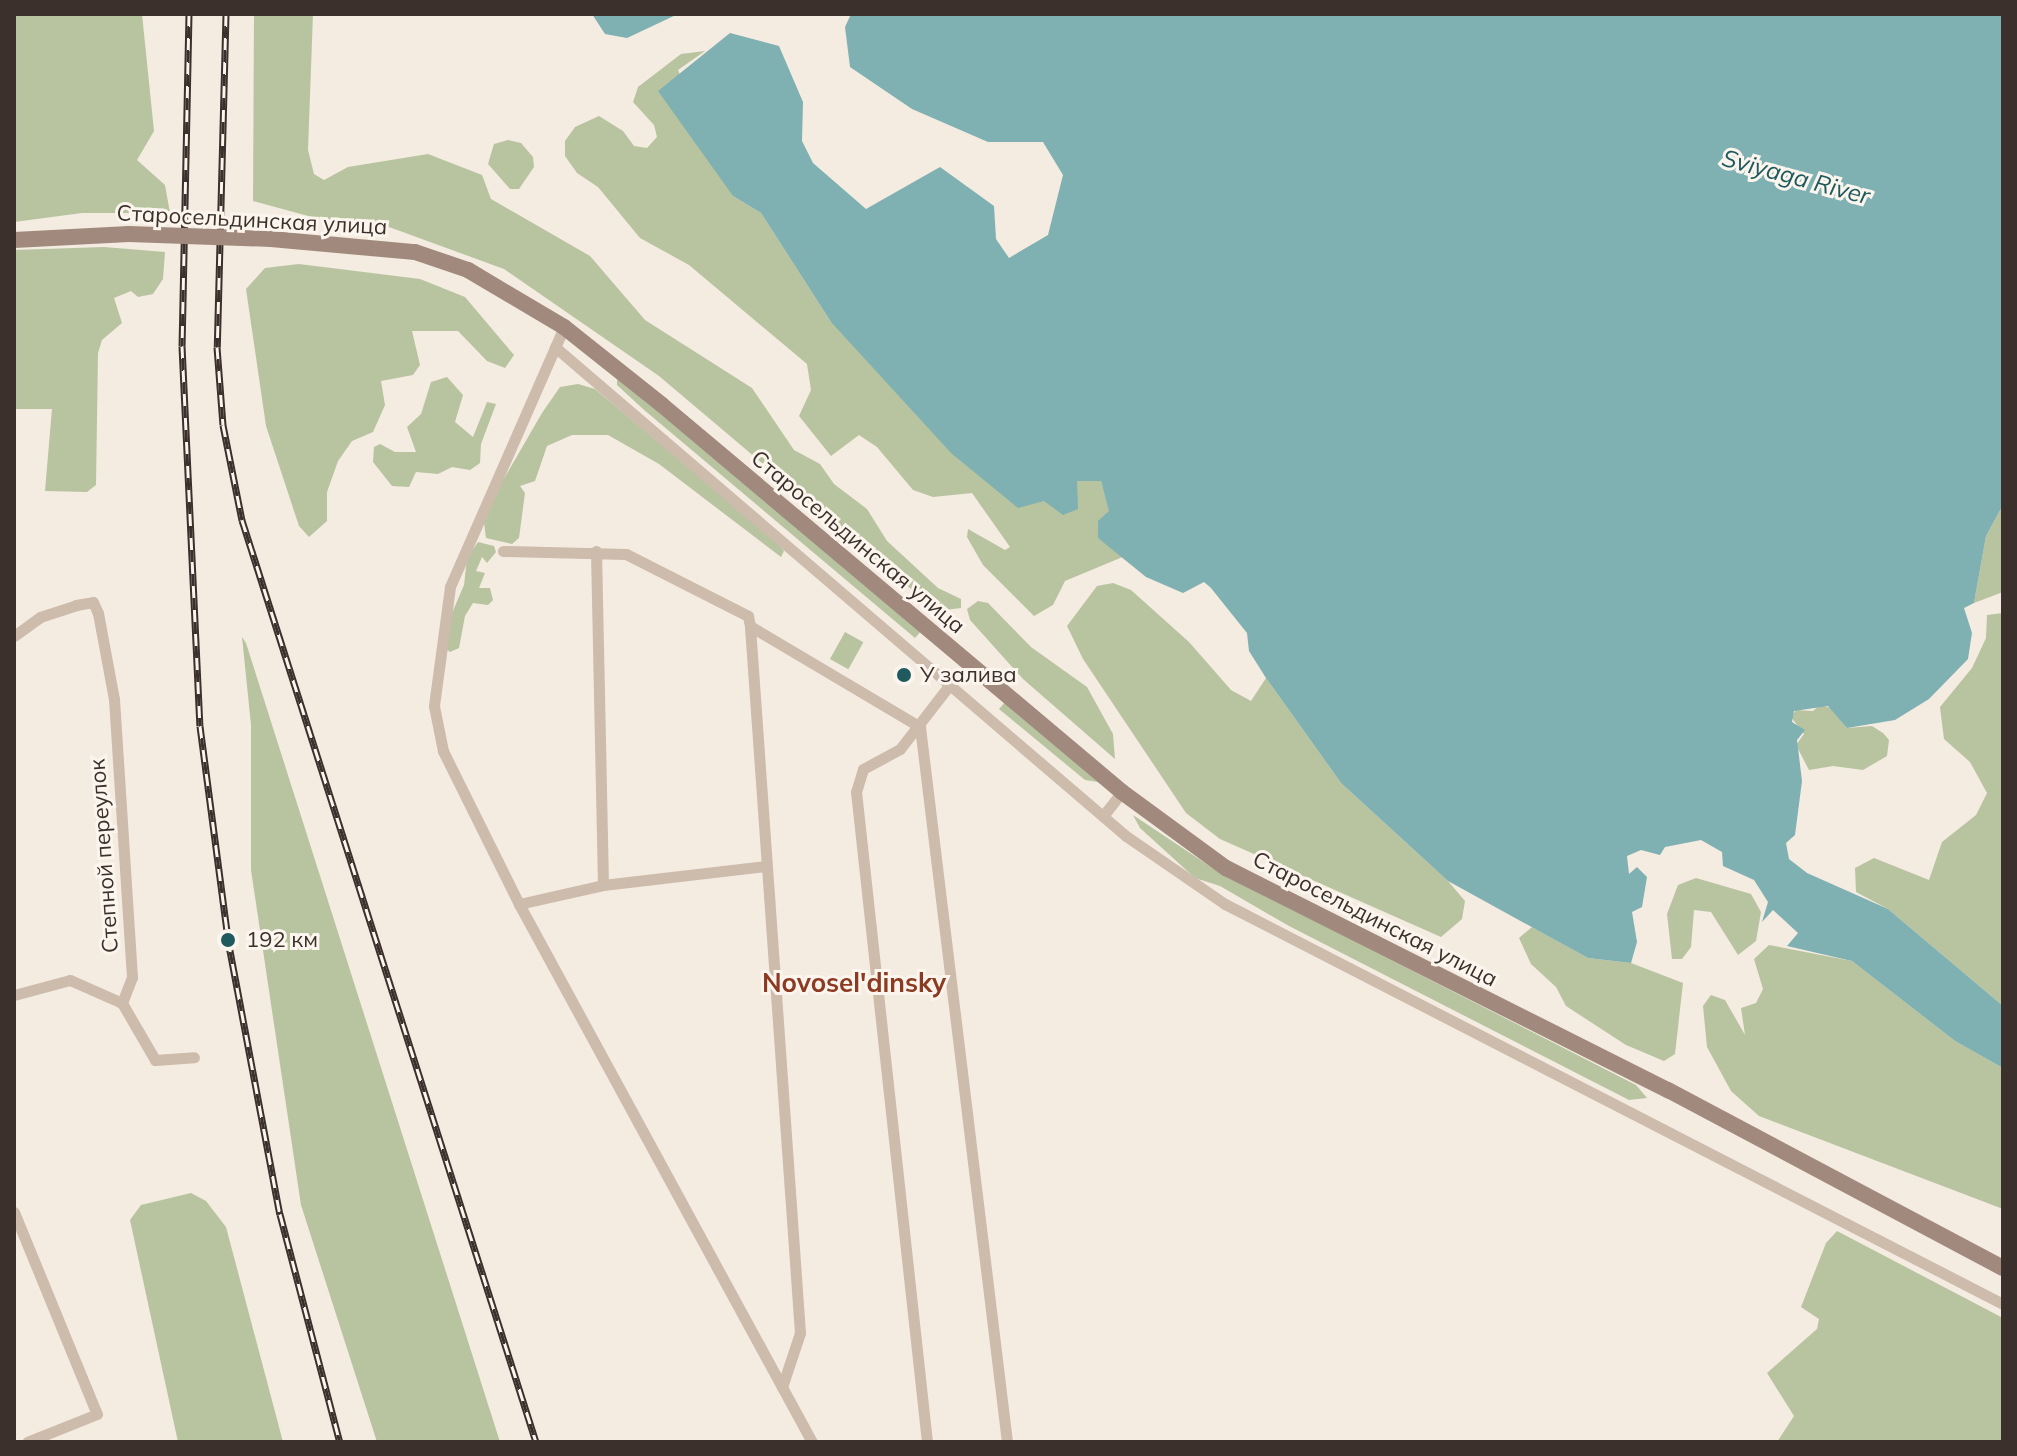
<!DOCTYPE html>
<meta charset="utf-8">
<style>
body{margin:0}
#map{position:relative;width:2017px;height:1456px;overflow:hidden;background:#f4ebe1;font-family:Mulish,sans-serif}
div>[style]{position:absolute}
.green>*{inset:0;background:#b8c4a0;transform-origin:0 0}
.water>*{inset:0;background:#7fb0b2}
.minor>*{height:11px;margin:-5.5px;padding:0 5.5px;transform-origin:5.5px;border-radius:5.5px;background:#cdbbac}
.secondary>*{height:16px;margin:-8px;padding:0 8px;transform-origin:8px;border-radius:8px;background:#a18a7d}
.rail>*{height:7px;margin-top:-3.5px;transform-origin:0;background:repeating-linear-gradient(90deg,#fbf5ee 0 12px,#3b302b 0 24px);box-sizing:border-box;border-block:2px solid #3b302b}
.secondary-bridge>*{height:16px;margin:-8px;padding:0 8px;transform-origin:8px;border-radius:8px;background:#a18a7d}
.dots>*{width:22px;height:22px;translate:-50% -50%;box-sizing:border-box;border:4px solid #fbf5ee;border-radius:50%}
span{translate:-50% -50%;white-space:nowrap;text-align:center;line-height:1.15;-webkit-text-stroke:6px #fbf5ee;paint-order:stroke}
.street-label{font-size:22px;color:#3b302b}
.poi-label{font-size:22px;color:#3b302b}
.left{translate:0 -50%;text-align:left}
.water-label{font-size:24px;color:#1f5a5e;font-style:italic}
.quarter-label{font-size:26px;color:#8c3b22;font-weight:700}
.frame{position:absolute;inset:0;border:16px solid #3b302b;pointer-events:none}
</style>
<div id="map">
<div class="green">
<i style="clip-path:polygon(14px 14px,142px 14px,154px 131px,137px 160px,165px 185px,170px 213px,82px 213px,14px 222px)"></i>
<i style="clip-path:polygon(254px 14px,313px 14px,308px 150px,314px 174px,324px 180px,348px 167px,428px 154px,482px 175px,491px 199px,590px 256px,645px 320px,752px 388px,794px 450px,820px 464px,834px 484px,867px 509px,887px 541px,938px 588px,961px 599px,961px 608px,937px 611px,659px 376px,504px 269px,389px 227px,312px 217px,253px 201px)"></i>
<i style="clip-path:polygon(705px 51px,678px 70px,733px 196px,761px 213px,831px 322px,1077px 481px,1101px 481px,1110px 512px,1098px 538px,1125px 556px,1065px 581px,1053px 605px,1034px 616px,983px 565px,967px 537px,968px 529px,1005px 550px,1010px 547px,972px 493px,933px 497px,913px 490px,877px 447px,859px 435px,831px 456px,799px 416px,811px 390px,807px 364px,689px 265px,640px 238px,598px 187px,577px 173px,565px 156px,565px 141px,575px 127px,599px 116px,623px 131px,634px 146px,647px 148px,657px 137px,654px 125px,633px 102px,638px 87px,681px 54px)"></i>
<i style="clip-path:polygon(508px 140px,521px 143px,533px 157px,534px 167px,519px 189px,510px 189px,488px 164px,494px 144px)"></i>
<i style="clip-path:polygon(104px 247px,165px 252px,163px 279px,153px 294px,138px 297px,131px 291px,114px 298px,122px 323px,102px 340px,98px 353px,96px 485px,87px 492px,45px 491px,52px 409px,14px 409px,14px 250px)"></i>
<i style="clip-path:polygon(299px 264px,420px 279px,465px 297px,514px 355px,505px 368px,487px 361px,458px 331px,412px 331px,420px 365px,413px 375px,381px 381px,385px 405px,373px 432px,352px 441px,338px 461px,327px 492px,327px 521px,309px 537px,299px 526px,266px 426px,246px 289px,265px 268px)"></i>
<i style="clip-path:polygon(447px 377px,463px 395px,455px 422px,473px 437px,487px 402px,496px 404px,481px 444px,480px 463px,470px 470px,452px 467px,438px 474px,416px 472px,409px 487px,392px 486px,373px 462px,374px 447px,380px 444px,395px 452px,416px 452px,407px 427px,421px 414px,431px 382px)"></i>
<i style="clip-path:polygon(617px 377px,922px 630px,915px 638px,643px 409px,617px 385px)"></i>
<i style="clip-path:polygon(578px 384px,595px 389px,774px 539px,784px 551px,781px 557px,659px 464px,608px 435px,572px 435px,547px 446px,535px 481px,520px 486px,525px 493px,519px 538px,512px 544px,486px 538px,483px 515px,542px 413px,560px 387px)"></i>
<i style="clip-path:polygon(2003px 505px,2003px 592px,1974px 603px,1986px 536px)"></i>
<i style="clip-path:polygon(478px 542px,494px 546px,496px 552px,487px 563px,482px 557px,476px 571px,485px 573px,479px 588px,490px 588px,493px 600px,488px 605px,473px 603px,465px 616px,459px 648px,450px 652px,445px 648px,452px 613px,464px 585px,467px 558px)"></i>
<i style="clip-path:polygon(1113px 583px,1131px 590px,1189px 642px,1231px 690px,1251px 701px,1266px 678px,1341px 783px,1448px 881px,1465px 901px,1462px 919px,1441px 937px,1220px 839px,1186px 813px,1083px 659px,1067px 626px,1097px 586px)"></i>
<i style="clip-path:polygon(978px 601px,988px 603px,1031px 647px,1087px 687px,1113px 734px,1115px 759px,1023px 679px,970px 620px,967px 609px)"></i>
<i style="clip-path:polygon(2003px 613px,2003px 1006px,1888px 909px,1856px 892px,1855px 868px,1874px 858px,1929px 880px,1942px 842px,1976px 815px,1987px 793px,1970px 762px,1944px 739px,1940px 707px,1972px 668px,1986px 638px,1987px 615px)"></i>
<i style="left:845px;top:632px;width:21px;height:31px;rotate:29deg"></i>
<i style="clip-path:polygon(242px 637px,246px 643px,500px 1442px,377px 1442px,301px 1205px,251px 870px,251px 725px)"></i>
<i style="clip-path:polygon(1006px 701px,1098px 782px,1085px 780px,999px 709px)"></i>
<i style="clip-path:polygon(1820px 705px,1832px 708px,1847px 728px,1872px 726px,1883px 733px,1889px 740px,1887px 756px,1863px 770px,1833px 766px,1809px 770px,1796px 745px,1804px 734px,1791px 717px,1796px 710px,1813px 711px)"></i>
<i style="clip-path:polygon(1133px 815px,1217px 871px,1636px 1085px,1647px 1098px,1629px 1100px,1289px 926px,1220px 886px,1195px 878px,1140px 828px)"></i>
<i style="clip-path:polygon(1696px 878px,1751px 894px,1761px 912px,1756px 941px,1738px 955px,1711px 912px,1694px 910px,1691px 947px,1682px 959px,1672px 959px,1667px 914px,1678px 885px)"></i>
<i style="clip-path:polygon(1532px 927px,1588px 958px,1631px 963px,1683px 983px,1675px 1054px,1664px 1061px,1626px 1045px,1566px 1006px,1556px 987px,1531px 964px,1519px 938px)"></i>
<i style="clip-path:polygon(1769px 945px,1852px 961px,1955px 1041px,2003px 1068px,2003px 1209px,1759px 1116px,1731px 1091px,1707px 1047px,1703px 1006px,1711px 995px,1725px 1000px,1745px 1035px,1741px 1008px,1756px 1003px,1763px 989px,1754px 959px)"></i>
<i style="clip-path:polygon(191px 1193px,206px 1201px,226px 1227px,283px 1442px,178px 1442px,130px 1220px,141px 1205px)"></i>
<i style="clip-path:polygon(1837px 1231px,2003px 1318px,2003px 1442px,1777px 1442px,1794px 1416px,1767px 1373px,1817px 1329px,1819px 1319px,1801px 1307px,1826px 1243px)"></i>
</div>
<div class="water">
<i style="clip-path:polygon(592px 14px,678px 14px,627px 38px,605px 34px)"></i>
<i style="clip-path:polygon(851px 14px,2003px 14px,2003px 505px,1986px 536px,1974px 603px,1964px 608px,1972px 633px,1968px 659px,1929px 699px,1895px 720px,1847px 728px,1828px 706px,1794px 711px,1792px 722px,1805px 730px,1797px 740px,1802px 781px,1795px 835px,1786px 843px,1789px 859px,1807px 873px,1888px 909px,2003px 1006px,2003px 1068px,1955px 1041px,1852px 961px,1787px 946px,1798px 933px,1773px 910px,1762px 922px,1768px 902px,1754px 880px,1723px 866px,1722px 852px,1701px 840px,1665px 847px,1660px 855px,1641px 850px,1627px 856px,1629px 874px,1637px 867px,1647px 877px,1642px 907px,1632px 912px,1637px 942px,1631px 963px,1588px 958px,1448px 881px,1341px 783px,1266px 678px,1249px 651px,1247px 633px,1211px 588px,1204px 582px,1183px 593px,1146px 577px,1098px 538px,1098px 521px,1109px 511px,1101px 481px,1077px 481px,1078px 509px,1063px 515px,1044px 501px,1018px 508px,951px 453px,831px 322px,761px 213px,733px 196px,658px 91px,730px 33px,779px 46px,803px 102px,802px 141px,813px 163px,866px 209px,940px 167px,994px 206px,996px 239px,1009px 258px,1048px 235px,1063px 175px,1043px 142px,988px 142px,912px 109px,850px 67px,845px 27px)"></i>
</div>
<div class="minor">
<i style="left:564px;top:327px;width:284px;rotate:113.7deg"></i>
<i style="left:450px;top:587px;width:120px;rotate:97.7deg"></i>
<i style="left:434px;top:706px;width:46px;rotate:78.7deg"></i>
<i style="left:443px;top:751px;width:171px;rotate:63.6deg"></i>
<i style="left:519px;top:904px;width:613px;rotate:61.43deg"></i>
<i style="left:555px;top:347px;width:752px;rotate:40.58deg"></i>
<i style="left:1126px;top:836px;width:120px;rotate:34.5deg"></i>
<i style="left:1225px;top:904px;width:875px;rotate:27.21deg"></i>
<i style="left:503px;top:551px;width:123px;rotate:1.4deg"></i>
<i style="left:626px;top:554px;width:137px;rotate:26.9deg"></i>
<i style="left:748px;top:616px;width:10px;rotate:79deg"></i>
<i style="left:596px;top:551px;width:334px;rotate:88.8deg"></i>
<i style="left:14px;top:636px;width:32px;rotate:-36deg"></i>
<i style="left:40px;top:617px;width:38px;rotate:-18deg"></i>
<i style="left:76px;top:605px;width:17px;rotate:-10deg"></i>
<i style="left:93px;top:602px;width:12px;rotate:66deg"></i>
<i style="left:98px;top:613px;width:87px;rotate:79.5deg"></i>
<i style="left:114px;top:699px;width:279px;rotate:86.3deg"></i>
<i style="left:132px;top:977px;width:28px;rotate:111deg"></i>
<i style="left:122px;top:1003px;width:66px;rotate:59.9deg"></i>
<i style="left:155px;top:1060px;width:39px;rotate:-4deg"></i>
<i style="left:920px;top:727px;width:720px;rotate:83.06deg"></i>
<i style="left:1103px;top:816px;width:31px;rotate:-52deg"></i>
<i style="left:519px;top:904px;width:86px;rotate:-12.7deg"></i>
<i style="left:603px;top:885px;width:162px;rotate:-6.7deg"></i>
<i style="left:14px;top:995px;width:58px;rotate:-15deg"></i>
<i style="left:70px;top:980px;width:57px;rotate:23.9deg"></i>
<i style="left:14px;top:1212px;width:218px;rotate:67.7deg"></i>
<i style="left:97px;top:1414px;width:75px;rotate:158.2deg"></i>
<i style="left:782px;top:1387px;width:57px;rotate:-71.6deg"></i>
<i style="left:800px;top:1333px;width:709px;rotate:-94.05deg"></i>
<i style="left:750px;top:626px;width:198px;rotate:30.7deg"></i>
<i style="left:927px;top:1442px;width:654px;rotate:-96.23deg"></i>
<i style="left:856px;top:792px;width:24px;rotate:-73deg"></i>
<i style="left:863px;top:769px;width:42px;rotate:-28.4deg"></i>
<i style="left:900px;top:749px;width:83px;rotate:-52.3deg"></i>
</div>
<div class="secondary">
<i style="left:271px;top:239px;width:145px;rotate:5.2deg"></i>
<i style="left:415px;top:252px;width:56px;rotate:18.8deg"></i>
<i style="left:468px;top:270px;width:112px;rotate:30.7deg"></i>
<i style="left:564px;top:327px;width:125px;rotate:38.5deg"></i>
<i style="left:662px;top:405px;width:601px;rotate:40.07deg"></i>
<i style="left:1122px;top:792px;width:129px;rotate:36.2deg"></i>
<i style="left:1226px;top:868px;width:495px;rotate:26.7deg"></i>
<i style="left:1668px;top:1090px;width:379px;rotate:28deg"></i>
<i style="left:14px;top:240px;width:115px;rotate:-3deg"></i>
</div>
<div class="rail">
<i style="left:189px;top:14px;width:332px;rotate:91.2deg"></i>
<i style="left:182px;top:346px;width:380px;rotate:87.3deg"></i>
<i style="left:200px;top:726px;width:216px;rotate:82.5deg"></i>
<i style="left:228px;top:940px;width:279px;rotate:79.3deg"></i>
<i style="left:280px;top:1214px;width:236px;rotate:75.3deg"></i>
<i style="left:226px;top:14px;width:333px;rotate:91.5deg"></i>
<i style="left:217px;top:347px;width:78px;rotate:85.6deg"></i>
<i style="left:223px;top:425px;width:97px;rotate:78.7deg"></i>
<i style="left:242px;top:520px;width:968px;rotate:72.31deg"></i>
</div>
<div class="secondary-bridge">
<i style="left:129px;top:234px;width:142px;rotate:2deg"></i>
</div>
<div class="dots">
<i style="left:904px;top:675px;background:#1f5a5e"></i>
<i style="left:228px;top:940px;background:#1f5a5e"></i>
</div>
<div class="street-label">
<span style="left:252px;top:220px;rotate:3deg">Старосельдинская улица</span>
<span style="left:858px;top:542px;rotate:40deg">Старосельдинская улица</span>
<span style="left:104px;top:856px;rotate:-94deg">Степной переулок</span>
<span style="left:1375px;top:919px;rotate:27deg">Старосельдинская улица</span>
</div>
<div class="poi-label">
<span class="left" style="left:920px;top:675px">У залива</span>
<span class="left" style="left:246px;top:940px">192 км</span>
</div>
<div class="water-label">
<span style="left:1796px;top:177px;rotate:15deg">Sviyaga River</span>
</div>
<div class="quarter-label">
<span style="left:854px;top:983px">Novosel'dinsky</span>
</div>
<div class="frame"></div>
</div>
